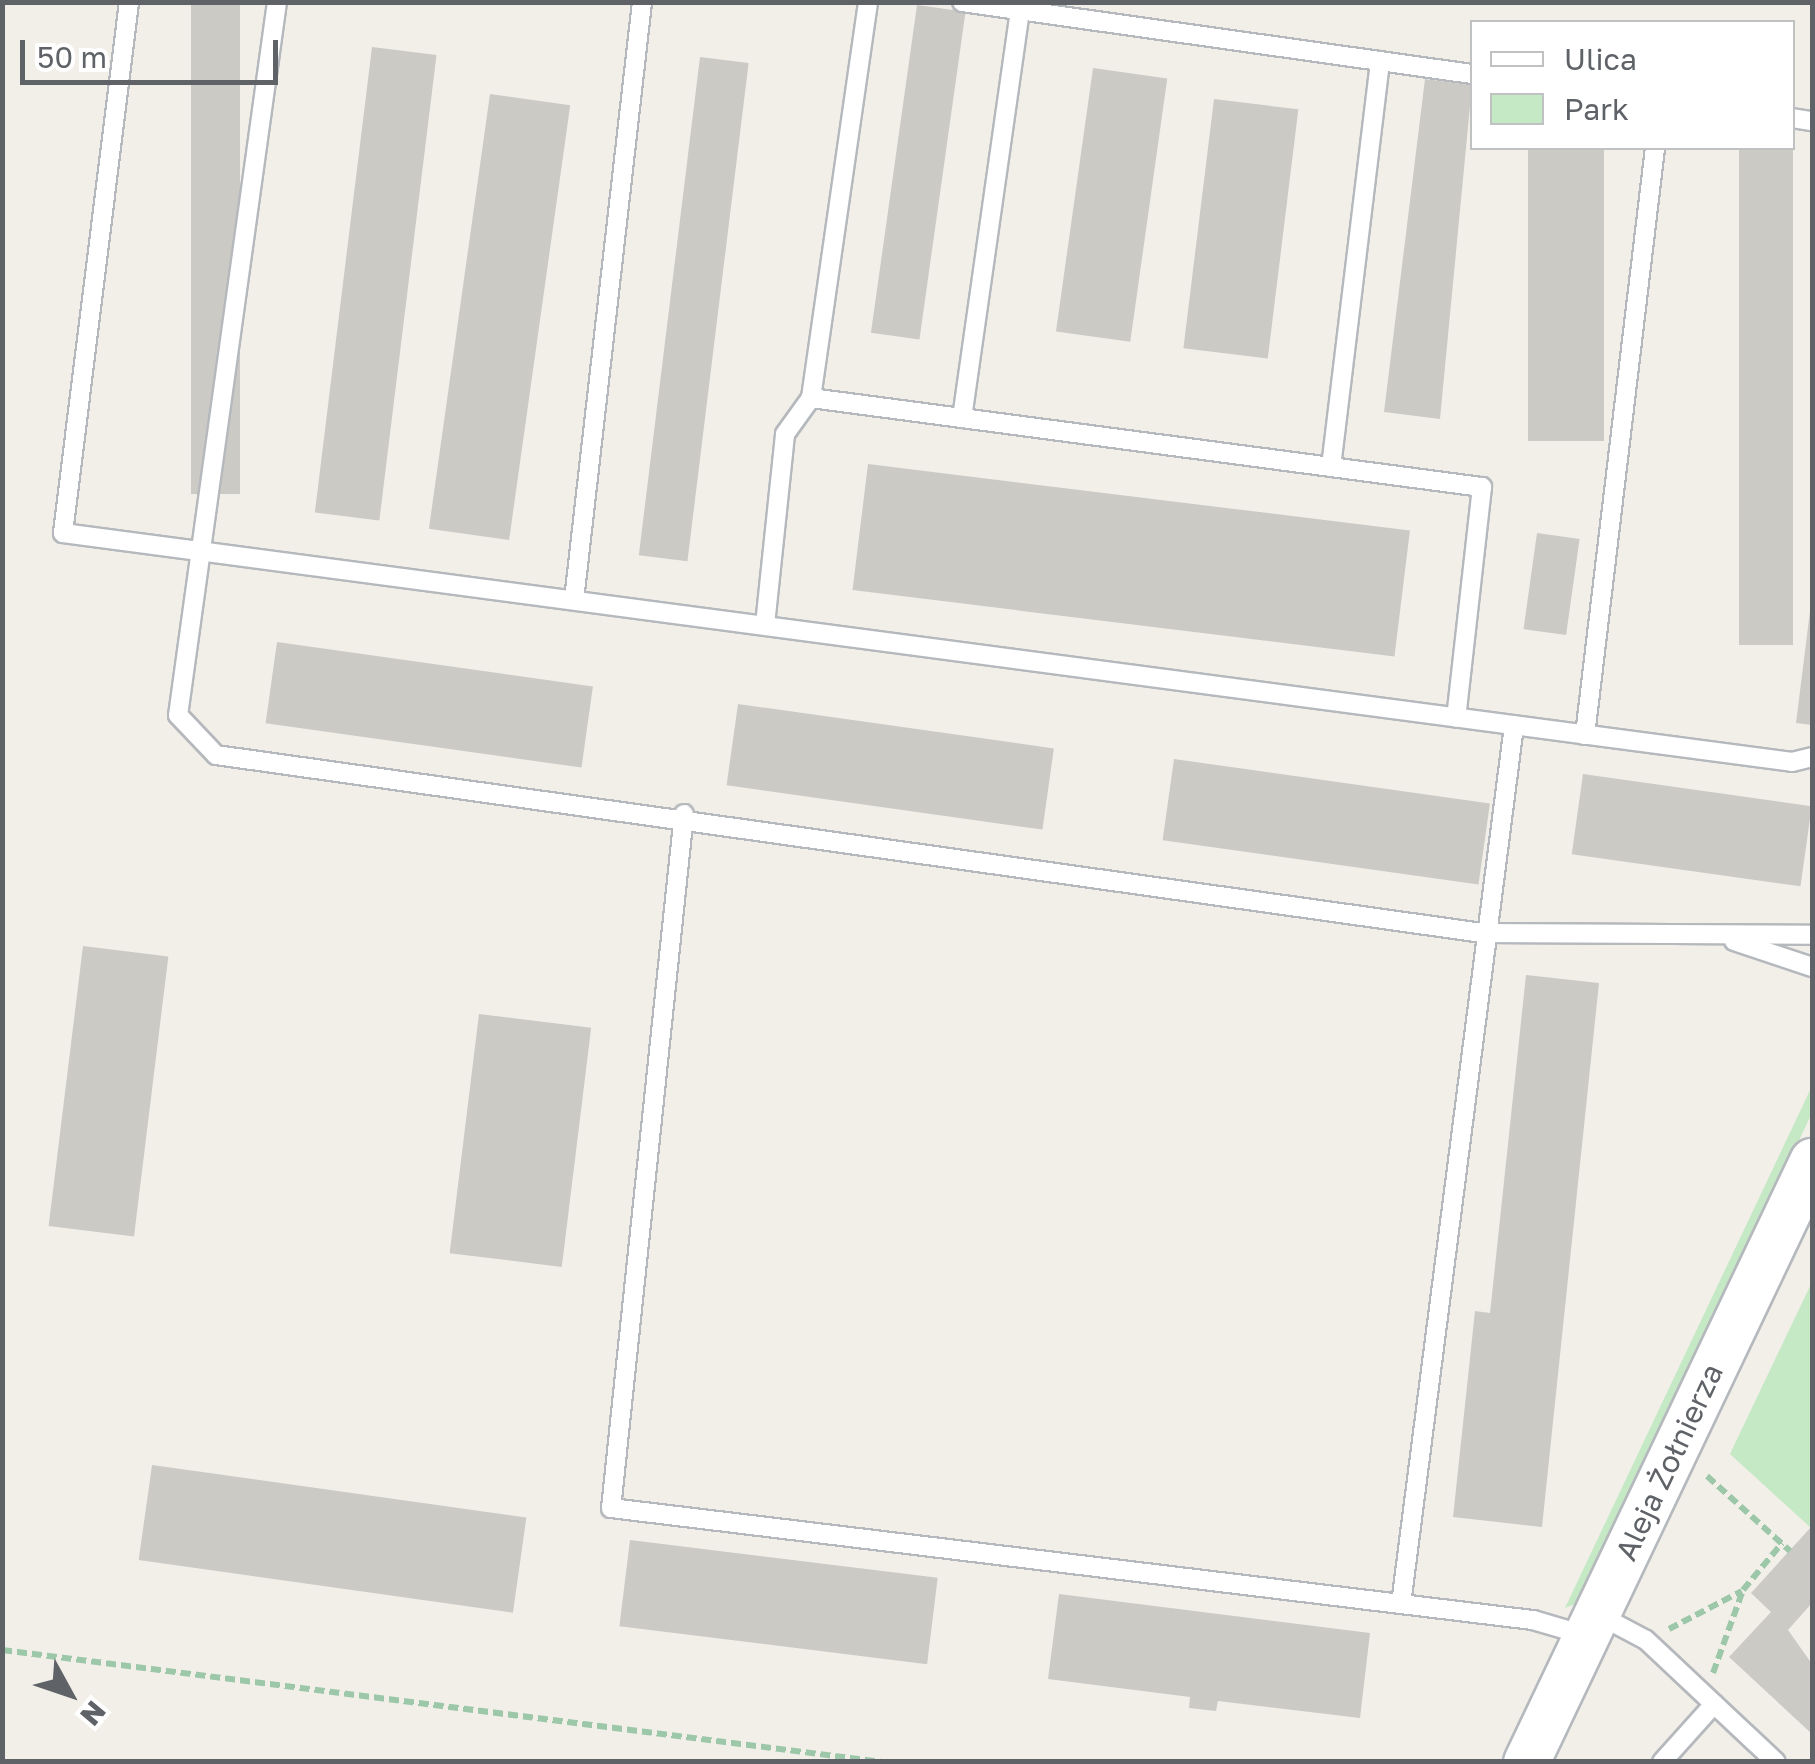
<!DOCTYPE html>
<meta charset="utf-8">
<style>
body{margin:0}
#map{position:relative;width:1815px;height:1764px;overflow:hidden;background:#f1efe8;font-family:"Golos Text",sans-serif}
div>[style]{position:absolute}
.green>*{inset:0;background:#c5e8c5}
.building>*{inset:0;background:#cccac5;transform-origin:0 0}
.path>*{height:6px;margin-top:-3px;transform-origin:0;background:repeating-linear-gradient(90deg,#9cc7a9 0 10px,transparent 0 15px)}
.roads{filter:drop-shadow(2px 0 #b5b8bc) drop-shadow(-2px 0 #b5b8bc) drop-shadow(0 2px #b5b8bc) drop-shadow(0 -2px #b5b8bc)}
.service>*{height:18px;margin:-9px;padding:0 9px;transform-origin:9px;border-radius:9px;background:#fff}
.tertiary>*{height:45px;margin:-22.5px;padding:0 22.5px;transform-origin:22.5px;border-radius:22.5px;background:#fff}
span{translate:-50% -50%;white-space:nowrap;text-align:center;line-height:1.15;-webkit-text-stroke:8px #fff;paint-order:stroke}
.street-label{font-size:30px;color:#5f6368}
.frame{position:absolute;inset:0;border:5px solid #5f6368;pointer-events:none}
.legend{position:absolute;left:1470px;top:20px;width:325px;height:130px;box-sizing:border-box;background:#fff;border:2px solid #bfc1c3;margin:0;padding:12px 18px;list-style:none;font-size:30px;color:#5f6368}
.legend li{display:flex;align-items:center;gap:20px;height:50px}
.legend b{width:50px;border:2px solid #bfc1c3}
.north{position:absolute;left:20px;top:1644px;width:100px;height:100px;-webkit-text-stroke:8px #fff;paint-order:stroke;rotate:130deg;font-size:28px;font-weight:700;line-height:40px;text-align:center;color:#5f6368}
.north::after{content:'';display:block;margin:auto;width:35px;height:45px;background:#5f6368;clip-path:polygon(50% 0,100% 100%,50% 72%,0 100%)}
.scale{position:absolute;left:20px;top:40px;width:258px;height:45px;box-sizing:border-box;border:5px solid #5f6368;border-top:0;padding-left:12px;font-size:30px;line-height:35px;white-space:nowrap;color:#5f6368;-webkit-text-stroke:8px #fff;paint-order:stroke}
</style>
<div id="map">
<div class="green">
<i style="clip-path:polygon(1812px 1086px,1812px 1113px,1578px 1603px,1565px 1608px)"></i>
<i style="clip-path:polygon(1812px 1282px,1812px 1526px,1811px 1528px,1730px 1454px)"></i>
</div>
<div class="building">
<i style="left:191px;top:2px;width:49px;height:492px"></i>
<i style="left:917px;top:5px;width:49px;height:331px;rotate:8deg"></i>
<i style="left:372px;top:47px;width:65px;height:469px;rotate:7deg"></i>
<i style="left:700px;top:57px;width:49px;height:502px;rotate:7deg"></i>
<i style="left:1093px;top:68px;width:75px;height:266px;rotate:8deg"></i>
<i style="clip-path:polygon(1425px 79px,1472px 85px,1440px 419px,1384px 412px)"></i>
<i style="left:490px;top:94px;width:81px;height:439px;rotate:8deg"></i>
<i style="left:1214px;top:99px;width:85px;height:251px;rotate:7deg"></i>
<i style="left:1528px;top:148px;width:76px;height:293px"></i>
<i style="left:1739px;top:148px;width:54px;height:497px"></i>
<i style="left:868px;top:464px;width:546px;height:127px;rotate:7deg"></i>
<i style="left:1537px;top:533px;width:43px;height:97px;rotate:8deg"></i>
<i style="clip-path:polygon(1810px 611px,1812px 612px,1812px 725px,1796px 723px)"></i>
<i style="left:277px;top:642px;width:319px;height:82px;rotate:8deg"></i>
<i style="left:738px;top:704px;width:319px;height:82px;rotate:8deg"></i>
<i style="left:1174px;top:759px;width:319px;height:82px;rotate:8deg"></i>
<i style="left:1583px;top:774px;width:231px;height:81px;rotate:8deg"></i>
<i style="left:83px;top:946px;width:86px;height:282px;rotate:7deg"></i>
<i style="clip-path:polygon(1526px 975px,1599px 983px,1542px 1527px,1453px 1517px,1475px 1311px,1490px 1313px)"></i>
<i style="left:479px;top:1014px;width:113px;height:241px;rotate:7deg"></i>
<i style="left:152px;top:1465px;width:378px;height:96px;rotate:8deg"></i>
<i style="clip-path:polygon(1812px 1526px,1812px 1603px,1788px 1630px,1812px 1664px,1812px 1734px,1729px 1657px,1771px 1612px,1751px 1593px)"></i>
<i style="left:630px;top:1540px;width:310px;height:87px;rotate:7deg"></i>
<i style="clip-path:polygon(1059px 1594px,1370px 1633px,1360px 1718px,1218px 1701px,1216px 1711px,1189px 1708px,1190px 1697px,1048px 1679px)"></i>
</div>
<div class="path">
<i style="left:1707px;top:1476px;width:112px;rotate:42.1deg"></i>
<i style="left:1669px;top:1629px;width:82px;rotate:-27.5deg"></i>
<i style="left:2px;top:1650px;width:887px;rotate:7.25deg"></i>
<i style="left:1713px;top:1673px;width:88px;rotate:-70.1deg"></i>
<i style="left:1743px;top:1590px;width:61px;rotate:-50.3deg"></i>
</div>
<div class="roads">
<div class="service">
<i style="left:129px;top:2px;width:535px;rotate:97.09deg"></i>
<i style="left:63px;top:533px;width:1744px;rotate:7.54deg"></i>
<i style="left:1792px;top:762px;width:21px;rotate:-14deg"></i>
<i style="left:277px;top:2px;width:720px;rotate:97.9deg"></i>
<i style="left:178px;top:715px;width:55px;rotate:46.5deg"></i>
<i style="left:216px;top:755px;width:1278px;rotate:8deg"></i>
<i style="left:1482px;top:933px;width:330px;rotate:0.3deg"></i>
<i style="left:962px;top:2px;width:515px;rotate:8.04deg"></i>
<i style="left:1792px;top:118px;width:20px;rotate:9deg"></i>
<i style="left:811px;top:398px;width:677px;rotate:7.56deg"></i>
<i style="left:1482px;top:487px;width:232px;rotate:96.4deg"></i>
<i style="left:962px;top:418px;width:411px;rotate:-81.9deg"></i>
<i style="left:1331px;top:467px;width:409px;rotate:-83.1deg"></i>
<i style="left:574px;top:600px;width:602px;rotate:-83.51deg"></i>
<i style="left:765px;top:625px;width:192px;rotate:-84deg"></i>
<i style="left:785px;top:434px;width:44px;rotate:-54.2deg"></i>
<i style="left:811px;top:398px;width:400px;rotate:-81.8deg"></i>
<i style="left:1585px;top:735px;width:591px;rotate:-83.2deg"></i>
<i style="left:684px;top:814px;width:698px;rotate:96deg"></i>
<i style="left:611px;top:1508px;width:929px;rotate:6.93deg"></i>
<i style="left:1533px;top:1620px;width:53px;rotate:16.4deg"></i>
<i style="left:1734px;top:941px;width:82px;rotate:18.4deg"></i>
<i style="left:1401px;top:1604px;width:886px;rotate:-82.67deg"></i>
<i style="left:1597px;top:1614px;width:55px;rotate:28deg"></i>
<i style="left:1646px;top:1640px;width:178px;rotate:43.2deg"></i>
<i style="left:1662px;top:1762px;width:78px;rotate:-48.1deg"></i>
</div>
<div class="tertiary">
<i style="left:1526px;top:1762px;width:666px;rotate:-64.55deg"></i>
</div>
</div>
<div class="street-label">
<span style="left:1669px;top:1462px;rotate:-65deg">Aleja Żołnierza</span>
</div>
<div class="frame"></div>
<ul class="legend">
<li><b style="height:12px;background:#fff"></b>Ulica</li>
<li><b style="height:28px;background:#c5e8c5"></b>Park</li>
</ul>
<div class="north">N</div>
<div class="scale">50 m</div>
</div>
